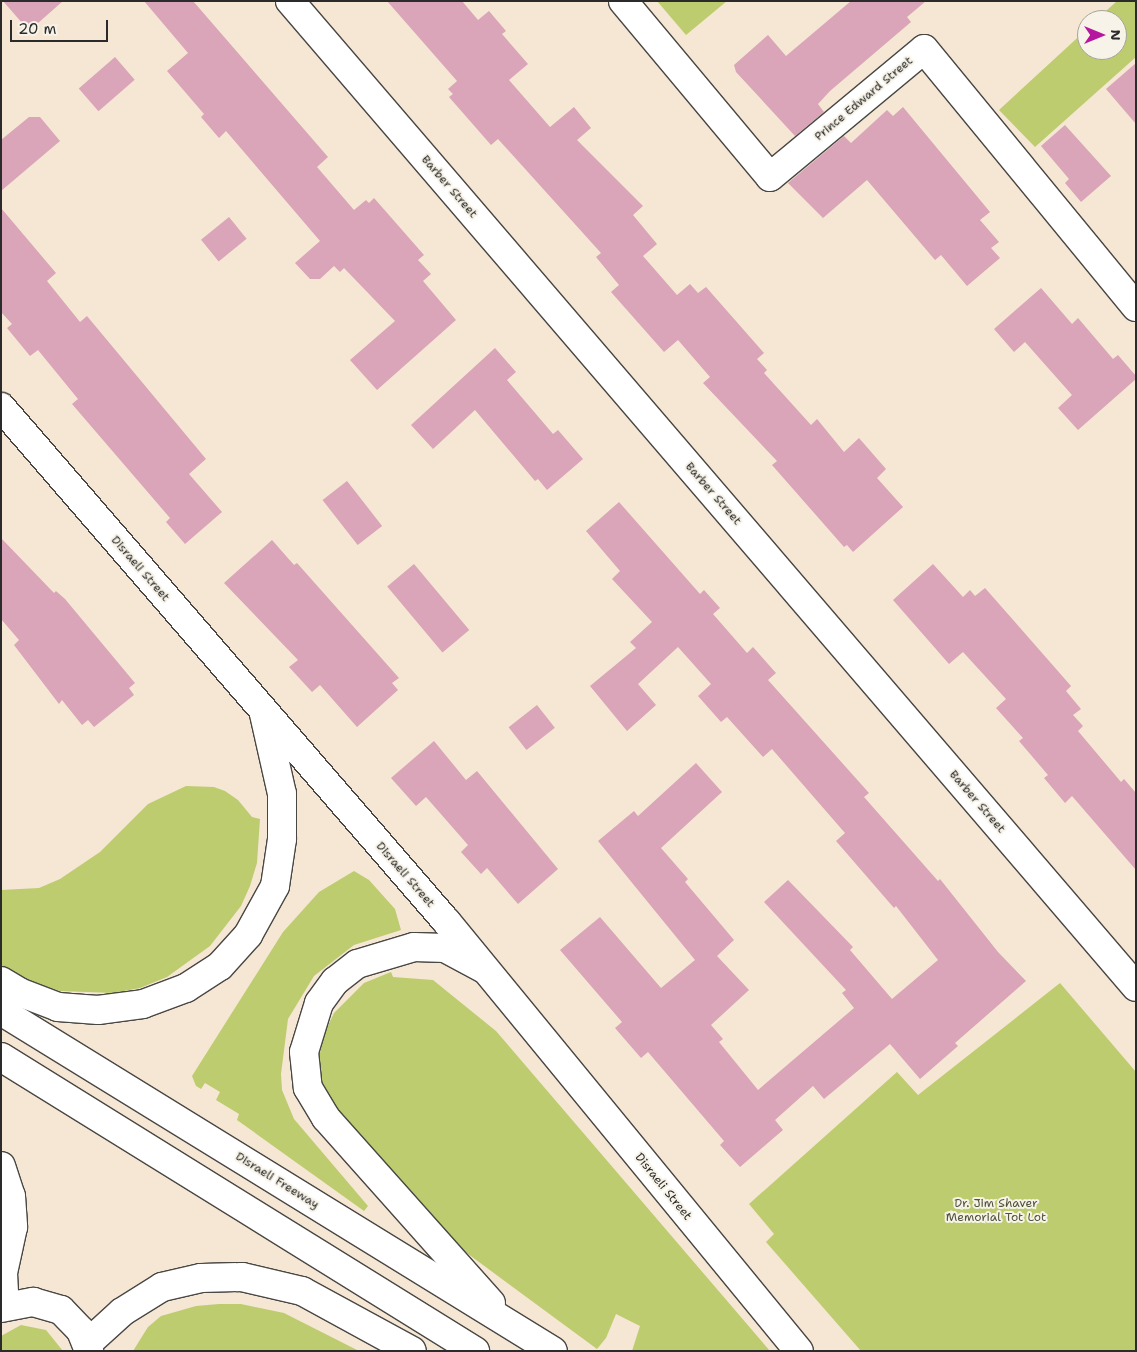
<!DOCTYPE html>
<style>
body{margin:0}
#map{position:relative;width:1137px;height:1352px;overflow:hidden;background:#f5e7d3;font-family:"Shantell Sans",sans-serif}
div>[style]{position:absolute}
.green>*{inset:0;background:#bdcc6e}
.building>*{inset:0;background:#daa4b9;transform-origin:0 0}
.roads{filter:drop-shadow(1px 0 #494744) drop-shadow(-1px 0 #494744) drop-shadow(0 1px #494744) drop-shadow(0 -1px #494744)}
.street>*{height:28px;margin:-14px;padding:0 14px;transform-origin:14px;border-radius:14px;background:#fff}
.secondary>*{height:28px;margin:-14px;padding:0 14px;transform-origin:14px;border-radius:14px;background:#fff}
span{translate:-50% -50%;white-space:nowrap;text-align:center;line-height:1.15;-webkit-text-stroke:4px #f7f3e8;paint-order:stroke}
.street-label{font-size:12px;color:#2b2b2b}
.park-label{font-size:12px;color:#50533c}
.frame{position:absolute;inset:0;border:2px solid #2b2b2b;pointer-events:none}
.north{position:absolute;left:1077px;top:10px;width:50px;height:50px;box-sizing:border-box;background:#f7f3e8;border:1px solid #a5a39c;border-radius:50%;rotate:90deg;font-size:14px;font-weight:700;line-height:20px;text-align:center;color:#2b2b2b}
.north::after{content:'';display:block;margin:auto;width:18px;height:22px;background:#b5179e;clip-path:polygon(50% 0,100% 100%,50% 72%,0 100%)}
.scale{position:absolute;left:10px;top:20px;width:98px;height:22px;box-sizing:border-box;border:2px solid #2b2b2b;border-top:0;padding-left:6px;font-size:15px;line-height:18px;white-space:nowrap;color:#2b2b2b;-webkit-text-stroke:4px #f7f3e8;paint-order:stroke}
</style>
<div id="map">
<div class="green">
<i style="clip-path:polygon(657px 1px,727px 1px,686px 35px)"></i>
<i style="clip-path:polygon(1117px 1px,1136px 1px,1136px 57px,1035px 147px,999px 110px,1087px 29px,1087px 50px,1117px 50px,1117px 20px,1096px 20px)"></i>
<i style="clip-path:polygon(186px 786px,214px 787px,225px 791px,238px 800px,252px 817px,260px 819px,257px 863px,250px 886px,241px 906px,210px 946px,167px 977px,140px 988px,113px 993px,60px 991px,26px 980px,1px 967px,1px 890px,39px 888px,60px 879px,100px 852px,148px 804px)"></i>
<i style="clip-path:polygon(354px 871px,369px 880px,395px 909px,401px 930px,354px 945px,314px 976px,288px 1019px,281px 1074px,282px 1090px,294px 1119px,368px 1206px,364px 1211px,237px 1120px,239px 1114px,216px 1100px,220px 1092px,205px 1083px,201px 1089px,196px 1086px,192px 1076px,283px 932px,319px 892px)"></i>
<i style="clip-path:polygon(391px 972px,393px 977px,433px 980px,496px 1031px,770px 1351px,632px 1351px,640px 1326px,616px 1314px,606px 1338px,597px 1349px,464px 1251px,419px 1206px,359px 1142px,324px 1091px,321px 1076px,319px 1059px,323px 1036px,334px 1013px,364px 983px)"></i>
<i style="clip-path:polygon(1060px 983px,1136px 1072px,1136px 1351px,861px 1351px,766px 1242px,774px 1234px,749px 1204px,897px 1072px,918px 1095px)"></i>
<i style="clip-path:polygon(219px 1304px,241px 1304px,284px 1313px,359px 1351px,133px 1351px,148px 1327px,161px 1316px,196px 1306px)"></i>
<i style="clip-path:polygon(21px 1325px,46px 1330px,63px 1351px,1px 1351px,1px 1336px)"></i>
</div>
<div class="building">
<i style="clip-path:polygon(3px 1px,63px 1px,29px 31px)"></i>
<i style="clip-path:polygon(144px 1px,193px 1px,328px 157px,317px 167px,354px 210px,366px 200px,369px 203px,374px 198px,424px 255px,418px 260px,431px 274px,423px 281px,456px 320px,377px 390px,350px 360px,395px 321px,344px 268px,340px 272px,334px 266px,320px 279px,310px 279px,295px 263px,320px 241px,226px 131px,219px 138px,201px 117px,204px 114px,167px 71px,188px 53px)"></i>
<i style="clip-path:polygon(387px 1px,462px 1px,478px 20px,489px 11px,506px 31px,502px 34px,528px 64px,509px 80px,550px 127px,574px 107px,591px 128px,577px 140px,643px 206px,633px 215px,657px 244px,643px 256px,677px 295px,690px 284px,698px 293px,706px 287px,764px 353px,757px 359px,767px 370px,764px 373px,811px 425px,817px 419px,844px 452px,859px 438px,886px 469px,877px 478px,903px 507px,853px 552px,847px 545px,844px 547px,772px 465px,777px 461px,703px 383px,710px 377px,678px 340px,664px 352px,611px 292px,619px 285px,596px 257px,601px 253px,498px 139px,491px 145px,449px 97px,453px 94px,448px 89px,457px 81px)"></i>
<i style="clip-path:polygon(851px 1px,926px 1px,907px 17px,911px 22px,830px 91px,818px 104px,824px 112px,795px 136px,736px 72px,734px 65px,768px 35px,786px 56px)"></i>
<i style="left:115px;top:57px;width:30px;height:48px;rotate:49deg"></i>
<i style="clip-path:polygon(1136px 63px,1136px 124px,1106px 89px)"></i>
<i style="clip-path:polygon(903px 107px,990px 212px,980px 220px,999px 242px,991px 248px,1000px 258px,967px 286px,941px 255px,935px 260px,867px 180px,823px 218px,788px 183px,844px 136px,851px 143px,887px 110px,893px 116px)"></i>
<i style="clip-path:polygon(29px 117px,40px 117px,60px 141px,1px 191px,1px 140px)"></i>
<i style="clip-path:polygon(1065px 125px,1111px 176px,1081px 202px,1065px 183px,1069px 179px,1041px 146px)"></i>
<i style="clip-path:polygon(1px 208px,56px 273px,47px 281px,80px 322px,87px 316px,206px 459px,189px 474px,222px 512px,185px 544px,166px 522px,170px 518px,72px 404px,78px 399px,38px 350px,30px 356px,7px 328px,12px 324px,1px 312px)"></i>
<i style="left:229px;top:217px;width:28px;height:36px;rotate:51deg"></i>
<i style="clip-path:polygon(1041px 288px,1072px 324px,1078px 318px,1113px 359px,1118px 355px,1136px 376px,1136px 379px,1078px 430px,1058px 408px,1072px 395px,1025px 342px,1014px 352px,994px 329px)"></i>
<i style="clip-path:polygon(495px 348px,516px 372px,507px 380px,553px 434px,558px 430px,583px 459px,547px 490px,538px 479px,535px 481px,475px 410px,433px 449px,411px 425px)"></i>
<i style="left:347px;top:481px;width:57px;height:31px;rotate:52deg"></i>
<i style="clip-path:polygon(619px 502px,700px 594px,704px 590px,720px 608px,713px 614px,747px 653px,753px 647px,776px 673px,768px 680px,869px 793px,864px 797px,938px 881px,940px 879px,998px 952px,1026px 981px,955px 1043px,958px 1046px,920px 1079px,890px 1044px,824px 1099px,813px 1086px,775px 1120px,783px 1130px,740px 1167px,720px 1145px,724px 1141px,648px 1052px,641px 1058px,615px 1028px,622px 1022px,560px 950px,600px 917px,661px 988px,695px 960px,598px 841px,634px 811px,638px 816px,696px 763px,722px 792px,661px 848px,688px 879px,685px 882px,734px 940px,717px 956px,749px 990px,711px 1025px,723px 1039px,719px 1042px,758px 1090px,854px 1008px,842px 993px,846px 990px,764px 902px,788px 880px,853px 947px,850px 950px,892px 999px,938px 960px,896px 906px,894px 908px,836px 841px,845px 833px,772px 749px,763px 757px,727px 717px,721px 722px,698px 696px,711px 684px,678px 647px,638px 684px,656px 705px,627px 731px,590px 686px,636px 648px,630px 642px,652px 622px,612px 579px,620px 571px,586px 531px)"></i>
<i style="clip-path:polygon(1px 538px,54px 593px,56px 591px,65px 599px,135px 683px,129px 688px,134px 695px,94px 727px,88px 720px,82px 725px,62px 700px,59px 704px,14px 645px,19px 640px,1px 619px)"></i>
<i style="clip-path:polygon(272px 540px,294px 565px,297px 563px,399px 678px,392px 683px,398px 690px,357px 727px,320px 685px,312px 692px,289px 667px,298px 660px,224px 583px)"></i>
<i style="left:414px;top:564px;width:86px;height:35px;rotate:50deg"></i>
<i style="clip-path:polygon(933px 564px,963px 597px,970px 590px,975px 596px,985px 588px,1071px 686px,1066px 691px,1081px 709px,1073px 715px,1083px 726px,1078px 731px,1121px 782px,1124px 779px,1136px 793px,1136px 870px,1072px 796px,1065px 803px,1044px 778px,1048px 775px,1019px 741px,1023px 738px,996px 708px,1006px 699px,963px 652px,949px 664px,893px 600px)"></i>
<i style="left:537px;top:705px;width:29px;height:36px;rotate:52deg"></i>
<i style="clip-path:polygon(434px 741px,466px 780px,477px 771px,558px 869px,518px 904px,487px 868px,481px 874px,461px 852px,468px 845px,426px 797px,416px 806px,391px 778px)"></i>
</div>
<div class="roads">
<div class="street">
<i style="left:290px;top:1px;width:1299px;rotate:49.37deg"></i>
<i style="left:623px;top:1px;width:229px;rotate:50.1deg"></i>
<i style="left:770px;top:177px;width:200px;rotate:-39.7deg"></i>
<i style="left:924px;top:49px;width:334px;rotate:50.6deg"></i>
<i style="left:1px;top:407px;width:680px;rotate:49.12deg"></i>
<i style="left:446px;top:921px;width:556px;rotate:50.62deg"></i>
<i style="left:1px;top:1308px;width:33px;rotate:-11deg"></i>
<i style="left:33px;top:1302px;width:29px;rotate:16deg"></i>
<i style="left:61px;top:1310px;width:29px;rotate:46deg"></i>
<i style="left:81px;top:1331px;width:22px;rotate:68deg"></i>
</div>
<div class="secondary">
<i style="left:484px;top:969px;width:44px;rotate:-151.7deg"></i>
<i style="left:445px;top:948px;width:31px;rotate:-178deg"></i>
<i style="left:414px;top:947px;width:59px;rotate:163.4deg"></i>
<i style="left:357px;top:964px;width:28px;rotate:142deg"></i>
<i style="left:335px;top:981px;width:27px;rotate:126deg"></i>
<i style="left:319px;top:1003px;width:51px;rotate:107deg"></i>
<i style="left:304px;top:1052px;width:36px;rotate:84deg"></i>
<i style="left:308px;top:1088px;width:35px;rotate:59deg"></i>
<i style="left:326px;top:1118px;width:248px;rotate:48.3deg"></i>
<i style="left:1px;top:981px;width:21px;rotate:31deg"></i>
<i style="left:19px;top:992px;width:42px;rotate:21deg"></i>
<i style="left:58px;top:1007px;width:40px;rotate:4.3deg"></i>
<i style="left:98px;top:1010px;width:45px;rotate:-7.6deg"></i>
<i style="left:143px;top:1004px;width:46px;rotate:-20.4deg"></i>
<i style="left:186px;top:988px;width:40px;rotate:-32.9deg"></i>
<i style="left:220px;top:966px;width:42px;rotate:-47.9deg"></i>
<i style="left:248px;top:935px;width:56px;rotate:-61.1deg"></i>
<i style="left:275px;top:886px;width:48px;rotate:-81.5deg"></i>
<i style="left:282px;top:839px;width:45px;rotate:-90deg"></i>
<i style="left:282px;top:794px;width:82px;rotate:-102.7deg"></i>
<i style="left:1px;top:1011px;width:648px;rotate:31.63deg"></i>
<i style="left:1px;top:1057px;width:558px;rotate:31.81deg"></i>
<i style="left:1px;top:1166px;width:32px;rotate:72deg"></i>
<i style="left:11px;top:1196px;width:31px;rotate:86deg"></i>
<i style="left:13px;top:1227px;width:47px;rotate:102.3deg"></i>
<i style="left:3px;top:1273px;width:33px;rotate:87deg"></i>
<i style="left:87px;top:1344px;width:47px;rotate:-42.4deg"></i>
<i style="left:122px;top:1312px;width:47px;rotate:-32deg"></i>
<i style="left:162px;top:1287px;width:40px;rotate:-13deg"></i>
<i style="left:201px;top:1278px;width:41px;rotate:-1.4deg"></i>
<i style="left:242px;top:1277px;width:62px;rotate:13.1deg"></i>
<i style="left:302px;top:1291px;width:125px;rotate:28.6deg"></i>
</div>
</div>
<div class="street-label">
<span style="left:864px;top:99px;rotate:-40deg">Prince Edward Street</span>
<span style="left:449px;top:187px;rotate:49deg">Barber Street</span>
<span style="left:713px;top:494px;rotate:49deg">Barber Street</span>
<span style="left:140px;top:569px;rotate:49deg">Disraeli Street</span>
<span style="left:977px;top:802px;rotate:49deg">Barber Street</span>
<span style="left:405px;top:875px;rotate:49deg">Disraeli Street</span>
<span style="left:277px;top:1181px;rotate:32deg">Disraeli Freeway</span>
<span style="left:663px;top:1187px;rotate:51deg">Disraeli Street</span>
</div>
<div class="park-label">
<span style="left:996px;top:1211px">Dr. Jim Shaver<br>Memorial Tot Lot</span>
</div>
<div class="frame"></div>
<div class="north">N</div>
<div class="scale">20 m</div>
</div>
